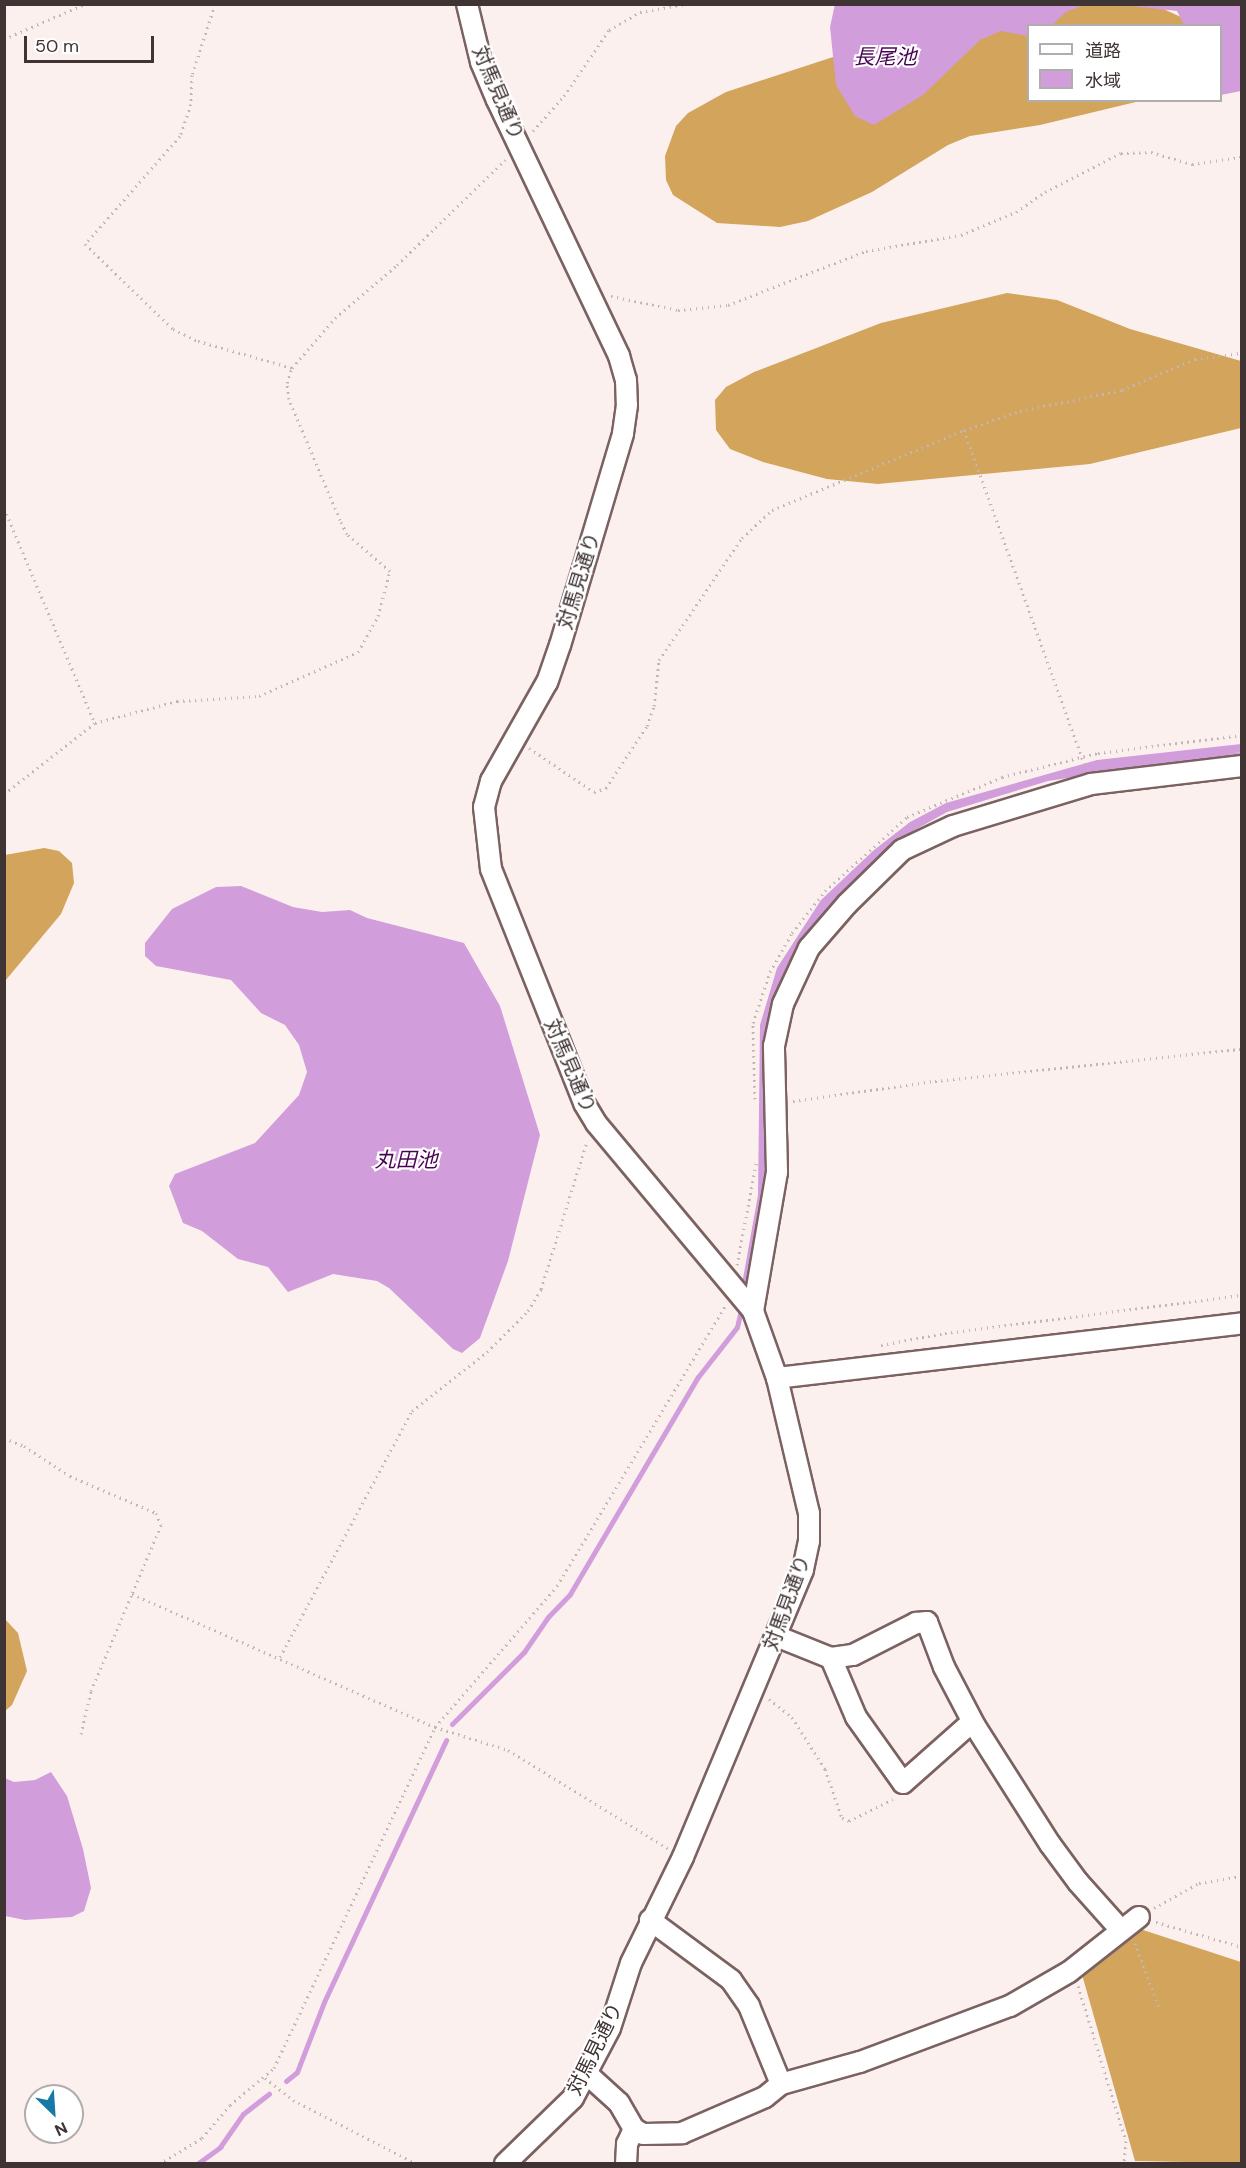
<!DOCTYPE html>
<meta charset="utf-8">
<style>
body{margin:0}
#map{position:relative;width:1246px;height:2168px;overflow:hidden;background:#fcf0ef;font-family:"DM Sans","Noto Sans JP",sans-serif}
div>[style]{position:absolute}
.forest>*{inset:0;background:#d2a45c}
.water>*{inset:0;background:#d29ddb}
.stream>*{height:5px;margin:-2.5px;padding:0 2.5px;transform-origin:2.5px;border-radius:2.5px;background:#d29ddb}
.path>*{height:3px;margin-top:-1.5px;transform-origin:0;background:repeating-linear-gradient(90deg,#c3b7b6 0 1.5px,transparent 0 6px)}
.roads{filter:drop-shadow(2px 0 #7b6261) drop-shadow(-2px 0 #7b6261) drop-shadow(0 2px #7b6261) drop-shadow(0 -2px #7b6261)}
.minor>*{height:20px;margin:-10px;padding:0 10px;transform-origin:10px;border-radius:10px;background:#fff}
span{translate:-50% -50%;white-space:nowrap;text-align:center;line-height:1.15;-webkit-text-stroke:4.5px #fff;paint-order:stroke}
.street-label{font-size:20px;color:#3f3333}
.water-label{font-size:21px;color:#490454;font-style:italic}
.frame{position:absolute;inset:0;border:6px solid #3f3333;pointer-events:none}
.legend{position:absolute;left:1027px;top:24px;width:195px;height:78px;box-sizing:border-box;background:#fff;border:2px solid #b2adad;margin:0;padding:8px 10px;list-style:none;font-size:18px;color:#3f3333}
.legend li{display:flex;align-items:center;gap:12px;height:30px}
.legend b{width:30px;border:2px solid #b2adad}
.north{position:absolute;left:24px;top:2084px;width:60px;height:60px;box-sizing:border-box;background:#fff;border:2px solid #b2adad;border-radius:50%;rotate:155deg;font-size:16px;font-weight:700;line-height:24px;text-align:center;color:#3f3333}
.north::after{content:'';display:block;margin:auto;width:21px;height:27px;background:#1879a6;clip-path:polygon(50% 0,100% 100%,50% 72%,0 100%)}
.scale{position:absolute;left:24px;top:36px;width:130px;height:27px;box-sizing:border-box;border:3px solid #3f3333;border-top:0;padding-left:8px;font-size:18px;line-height:21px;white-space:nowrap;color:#3f3333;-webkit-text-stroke:4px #fff;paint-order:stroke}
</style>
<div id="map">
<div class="forest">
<i style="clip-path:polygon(992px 5px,1155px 5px,1198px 25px,1028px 26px,1028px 100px,1140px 101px,1040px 125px,970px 136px,948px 145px,872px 192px,808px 221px,780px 227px,717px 223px,673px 195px,666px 180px,665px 156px,676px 126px,688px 113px,726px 92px)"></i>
<i style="clip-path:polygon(1007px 293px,1057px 300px,1130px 329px,1241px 361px,1241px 428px,1090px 464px,878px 484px,827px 479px,763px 462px,730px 449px,716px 430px,715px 400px,726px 387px,754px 372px,881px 323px)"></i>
<i style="clip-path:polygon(44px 848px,59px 851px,72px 863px,74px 883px,61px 914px,5px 981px,5px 855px)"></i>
<i style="clip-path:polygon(4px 1618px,18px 1633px,27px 1671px,12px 1705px,5px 1711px)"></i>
<i style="clip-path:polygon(1137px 1928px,1241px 1962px,1241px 2163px,1135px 2161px,1081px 1971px)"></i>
</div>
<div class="water">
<i style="clip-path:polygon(835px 4px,1084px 4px,1084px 5px,1066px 12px,1052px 25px,1028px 26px,1028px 36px,1001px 31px,980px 40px,923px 95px,874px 125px,855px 116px,836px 85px,830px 27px)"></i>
<i style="clip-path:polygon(1124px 5px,1241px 5px,1241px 91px,1221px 95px,1220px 26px,1184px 25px,1177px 11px)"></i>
<i style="clip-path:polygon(1241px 744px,1241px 752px,1048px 781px,947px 812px,913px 831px,830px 908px,787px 976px,772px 1150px,752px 1293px,742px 1284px,758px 1195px,760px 1025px,777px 968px,821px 900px,874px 850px,910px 822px,946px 803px,1097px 760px)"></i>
<i style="clip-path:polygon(241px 886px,293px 907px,322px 912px,350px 910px,367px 918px,464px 943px,500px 1006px,540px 1135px,508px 1261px,480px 1338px,462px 1353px,453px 1349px,389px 1288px,377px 1281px,333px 1274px,288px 1292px,268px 1267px,238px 1259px,202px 1231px,183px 1223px,169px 1186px,175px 1174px,255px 1143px,299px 1095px,307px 1072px,299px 1045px,285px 1025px,261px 1013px,231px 980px,156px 966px,145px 956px,145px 943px,172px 909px,216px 887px)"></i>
<i style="clip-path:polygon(51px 1772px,67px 1796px,83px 1849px,91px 1888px,84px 1911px,72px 1917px,25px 1920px,5px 1916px,5px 1778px,14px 1782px,35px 1780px)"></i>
</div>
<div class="stream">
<i style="left:1168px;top:760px;width:74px;rotate:-4.6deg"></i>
<i style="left:452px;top:1724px;width:102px;rotate:-45deg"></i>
<i style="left:524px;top:1652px;width:42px;rotate:-55.6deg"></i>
<i style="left:548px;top:1617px;width:32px;rotate:-46deg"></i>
<i style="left:570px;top:1594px;width:252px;rotate:-59.5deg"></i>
<i style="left:698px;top:1377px;width:63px;rotate:-52deg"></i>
<i style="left:737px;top:1327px;width:23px;rotate:-77deg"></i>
<i style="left:286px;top:2081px;width:14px;rotate:-39deg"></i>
<i style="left:297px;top:2072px;width:75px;rotate:-68.9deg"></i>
<i style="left:324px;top:2002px;width:289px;rotate:-65deg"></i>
<i style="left:197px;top:2164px;width:29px;rotate:-36deg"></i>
<i style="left:220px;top:2147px;width:40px;rotate:-55.1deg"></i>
<i style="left:243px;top:2114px;width:33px;rotate:-38deg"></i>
</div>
<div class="path">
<i style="left:215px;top:4px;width:75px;rotate:107.9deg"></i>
<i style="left:192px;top:75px;width:29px;rotate:92deg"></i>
<i style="left:191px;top:104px;width:34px;rotate:109deg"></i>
<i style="left:180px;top:136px;width:144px;rotate:131.3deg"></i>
<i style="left:85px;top:244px;width:122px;rotate:44deg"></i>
<i style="left:173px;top:329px;width:28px;rotate:26deg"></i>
<i style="left:198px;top:341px;width:98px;rotate:16deg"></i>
<i style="left:4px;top:39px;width:88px;rotate:-23.4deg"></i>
<i style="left:533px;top:131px;width:47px;rotate:-48.5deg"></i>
<i style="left:564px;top:96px;width:80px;rotate:-55.7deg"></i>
<i style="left:609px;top:30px;width:36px;rotate:-30deg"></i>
<i style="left:640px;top:12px;width:48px;rotate:-9.7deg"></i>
<i style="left:611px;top:296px;width:68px;rotate:11.8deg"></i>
<i style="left:678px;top:310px;width:50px;rotate:-5.7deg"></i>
<i style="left:728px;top:305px;width:148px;rotate:-21.4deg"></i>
<i style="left:866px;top:251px;width:96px;rotate:-9.6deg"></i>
<i style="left:961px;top:235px;width:60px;rotate:-22.7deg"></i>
<i style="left:1016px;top:212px;width:35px;rotate:-35deg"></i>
<i style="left:1045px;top:192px;width:85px;rotate:-27.2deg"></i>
<i style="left:1121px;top:153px;width:30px;rotate:-2deg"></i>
<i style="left:1151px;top:152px;width:43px;rotate:16.3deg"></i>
<i style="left:1192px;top:164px;width:50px;rotate:-8deg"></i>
<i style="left:964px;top:430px;width:358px;rotate:70.2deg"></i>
<i style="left:4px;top:508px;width:233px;rotate:67.1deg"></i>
<i style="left:529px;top:748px;width:78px;rotate:34.1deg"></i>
<i style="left:594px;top:792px;width:13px;rotate:-18deg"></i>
<i style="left:606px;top:788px;width:74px;rotate:-56.5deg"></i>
<i style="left:647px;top:726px;width:21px;rotate:-71deg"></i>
<i style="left:654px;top:706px;width:46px;rotate:-83.8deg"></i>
<i style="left:659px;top:660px;width:148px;rotate:-55.8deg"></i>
<i style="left:742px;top:538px;width:41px;rotate:-43deg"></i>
<i style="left:772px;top:510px;width:208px;rotate:-22.6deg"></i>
<i style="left:964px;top:430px;width:59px;rotate:-18.7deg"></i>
<i style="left:1020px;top:411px;width:104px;rotate:-11.6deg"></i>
<i style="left:1122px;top:390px;width:79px;rotate:-23deg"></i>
<i style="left:1195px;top:359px;width:47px;rotate:-7.3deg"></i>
<i style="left:4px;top:794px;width:115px;rotate:-38deg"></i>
<i style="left:95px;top:723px;width:85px;rotate:-15deg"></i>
<i style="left:177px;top:701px;width:82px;rotate:-3.5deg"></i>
<i style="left:259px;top:696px;width:108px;rotate:-24deg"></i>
<i style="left:358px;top:652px;width:41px;rotate:-60.9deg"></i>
<i style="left:378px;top:616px;width:47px;rotate:-75.1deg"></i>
<i style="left:390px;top:571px;width:57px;rotate:-139.3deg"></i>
<i style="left:347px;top:534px;width:16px;rotate:-117deg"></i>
<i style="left:340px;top:520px;width:131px;rotate:-112.9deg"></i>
<i style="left:289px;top:399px;width:16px;rotate:-97deg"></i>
<i style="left:287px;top:383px;width:16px;rotate:-72deg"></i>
<i style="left:292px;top:368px;width:66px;rotate:-49.3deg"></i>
<i style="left:335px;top:318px;width:82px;rotate:-40.5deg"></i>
<i style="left:397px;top:265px;width:151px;rotate:-44.2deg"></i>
<i style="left:755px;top:1099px;width:76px;rotate:-91.5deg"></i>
<i style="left:753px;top:1023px;width:54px;rotate:-71.6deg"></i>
<i style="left:770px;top:972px;width:45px;rotate:-60.6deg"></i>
<i style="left:792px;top:933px;width:53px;rotate:-51.8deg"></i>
<i style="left:825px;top:891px;width:110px;rotate:-42.1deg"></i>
<i style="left:907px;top:817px;width:103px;rotate:-22.8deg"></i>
<i style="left:1002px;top:777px;width:99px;rotate:-14deg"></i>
<i style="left:1098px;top:753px;width:145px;rotate:-7.1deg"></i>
<i style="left:793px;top:1101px;width:143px;rotate:-8deg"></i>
<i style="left:935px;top:1081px;width:309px;rotate:-6deg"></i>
<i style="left:737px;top:1265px;width:108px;rotate:-79.3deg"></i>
<i style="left:881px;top:1345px;width:65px;rotate:-10.6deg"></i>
<i style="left:945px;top:1333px;width:299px;rotate:-7.3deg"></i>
<i style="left:4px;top:1438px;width:22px;rotate:22deg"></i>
<i style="left:24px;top:1446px;width:55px;rotate:33.1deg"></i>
<i style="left:70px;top:1476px;width:94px;rotate:23.3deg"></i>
<i style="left:156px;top:1513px;width:13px;rotate:67deg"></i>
<i style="left:161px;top:1525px;width:75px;rotate:112.8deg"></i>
<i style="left:132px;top:1594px;width:331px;rotate:23.7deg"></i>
<i style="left:435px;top:1727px;width:77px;rotate:17.5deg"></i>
<i style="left:508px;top:1750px;width:189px;rotate:31.6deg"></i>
<i style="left:280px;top:1657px;width:279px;rotate:-61.8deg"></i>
<i style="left:412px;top:1411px;width:95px;rotate:-38.2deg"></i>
<i style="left:487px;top:1352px;width:58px;rotate:-45deg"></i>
<i style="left:528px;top:1311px;width:26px;rotate:-59deg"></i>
<i style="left:541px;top:1289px;width:155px;rotate:-72.7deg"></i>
<i style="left:769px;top:1699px;width:29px;rotate:38deg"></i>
<i style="left:792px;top:1717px;width:62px;rotate:57.6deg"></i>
<i style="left:825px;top:1769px;width:52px;rotate:70.9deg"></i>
<i style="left:842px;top:1818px;width:8px;rotate:23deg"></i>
<i style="left:849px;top:1821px;width:49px;rotate:-26.6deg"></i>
<i style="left:81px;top:1734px;width:44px;rotate:-76.9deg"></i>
<i style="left:91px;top:1691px;width:105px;rotate:-67.1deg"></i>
<i style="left:1154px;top:1908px;width:51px;rotate:-29.1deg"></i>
<i style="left:1199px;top:1883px;width:44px;rotate:-9.2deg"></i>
<i style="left:1156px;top:1922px;width:90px;rotate:16.2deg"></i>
<i style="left:1135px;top:1943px;width:69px;rotate:69.7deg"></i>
<i style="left:1078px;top:1986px;width:162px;rotate:72.8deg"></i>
<i style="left:1126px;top:2141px;width:23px;rotate:95deg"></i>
<i style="left:265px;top:2078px;width:36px;rotate:38deg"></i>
<i style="left:293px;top:2100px;width:140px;rotate:27.3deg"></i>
<i style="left:159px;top:2164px;width:50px;rotate:-31.2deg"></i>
<i style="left:202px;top:2138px;width:43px;rotate:-49.7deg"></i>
<i style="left:230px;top:2105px;width:57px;rotate:-40.1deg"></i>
<i style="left:274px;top:2068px;width:377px;rotate:-64.7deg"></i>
<i style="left:435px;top:1727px;width:186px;rotate:-49.1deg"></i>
<i style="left:557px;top:1586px;width:328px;rotate:-59deg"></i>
</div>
<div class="roads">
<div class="minor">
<i style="left:467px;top:4px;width:60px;rotate:76.4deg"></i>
<i style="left:481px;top:62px;width:41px;rotate:67.2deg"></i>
<i style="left:497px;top:100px;width:284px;rotate:64.5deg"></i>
<i style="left:619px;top:356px;width:25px;rotate:74deg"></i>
<i style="left:626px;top:380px;width:25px;rotate:88deg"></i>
<i style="left:627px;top:405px;width:29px;rotate:98deg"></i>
<i style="left:623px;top:434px;width:220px;rotate:106.6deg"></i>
<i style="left:560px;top:645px;width:39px;rotate:109deg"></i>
<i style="left:547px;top:682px;width:114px;rotate:119.5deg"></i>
<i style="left:491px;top:781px;width:27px;rotate:105deg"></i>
<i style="left:484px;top:807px;width:62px;rotate:83.6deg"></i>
<i style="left:491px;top:869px;width:252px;rotate:68.3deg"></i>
<i style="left:584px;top:1103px;width:23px;rotate:59deg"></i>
<i style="left:596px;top:1123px;width:245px;rotate:50.1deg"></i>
<i style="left:753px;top:1311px;width:71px;rotate:70.3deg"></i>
<i style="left:777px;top:1378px;width:139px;rotate:76.7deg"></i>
<i style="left:809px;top:1513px;width:28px;rotate:90deg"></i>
<i style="left:809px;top:1541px;width:30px;rotate:102deg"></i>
<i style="left:803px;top:1570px;width:311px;rotate:112.7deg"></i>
<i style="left:683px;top:1857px;width:118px;rotate:116.1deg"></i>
<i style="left:631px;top:1963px;width:68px;rotate:107.9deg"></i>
<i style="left:610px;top:2028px;width:79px;rotate:117.9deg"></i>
<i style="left:573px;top:2098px;width:95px;rotate:135.9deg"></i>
<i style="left:753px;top:1311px;width:141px;rotate:-80.2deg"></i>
<i style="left:777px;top:1172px;width:126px;rotate:-91.4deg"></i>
<i style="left:774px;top:1046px;width:43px;rotate:-77.9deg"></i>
<i style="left:783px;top:1004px;width:62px;rotate:-65.1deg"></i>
<i style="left:809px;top:948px;width:58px;rotate:-49.2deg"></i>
<i style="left:847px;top:904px;width:77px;rotate:-44.5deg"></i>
<i style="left:902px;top:850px;width:56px;rotate:-25.2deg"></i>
<i style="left:953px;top:826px;width:144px;rotate:-16.9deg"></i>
<i style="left:1091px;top:784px;width:152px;rotate:-6.8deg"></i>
<i style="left:777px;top:1378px;width:468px;rotate:-6.7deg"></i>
<i style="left:776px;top:1636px;width:59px;rotate:21.8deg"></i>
<i style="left:831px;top:1658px;width:64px;rotate:67deg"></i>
<i style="left:856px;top:1717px;width:81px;rotate:54.5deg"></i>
<i style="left:903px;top:1783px;width:92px;rotate:-41.5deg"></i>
<i style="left:831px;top:1658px;width:22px;rotate:-8deg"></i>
<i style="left:853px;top:1655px;width:71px;rotate:-26.9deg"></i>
<i style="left:916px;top:1623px;width:11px;rotate:-5deg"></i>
<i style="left:927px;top:1622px;width:48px;rotate:69.3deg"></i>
<i style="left:944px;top:1667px;width:67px;rotate:62.3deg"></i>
<i style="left:975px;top:1726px;width:140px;rotate:57.6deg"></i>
<i style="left:1050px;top:1844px;width:47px;rotate:53.6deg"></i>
<i style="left:1078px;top:1882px;width:63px;rotate:48.2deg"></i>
<i style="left:650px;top:1920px;width:101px;rotate:36.5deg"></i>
<i style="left:731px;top:1980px;width:32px;rotate:55deg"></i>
<i style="left:749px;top:2006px;width:84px;rotate:67.7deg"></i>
<i style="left:587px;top:2074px;width:43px;rotate:42.2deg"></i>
<i style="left:619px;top:2103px;width:30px;rotate:60deg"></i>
<i style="left:634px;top:2129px;width:10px;rotate:29deg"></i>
<i style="left:643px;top:2134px;width:39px;rotate:-1deg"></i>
<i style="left:682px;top:2133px;width:90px;rotate:-23.4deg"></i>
<i style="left:765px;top:2097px;width:21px;rotate:-39deg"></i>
<i style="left:781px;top:2084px;width:82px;rotate:-15.6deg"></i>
<i style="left:860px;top:2062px;width:160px;rotate:-20.5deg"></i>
<i style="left:1010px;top:2006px;width:68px;rotate:-30deg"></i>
<i style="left:1069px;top:1972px;width:89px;rotate:-38.2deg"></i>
<i style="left:626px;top:2164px;width:20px;rotate:-87deg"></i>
<i style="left:627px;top:2144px;width:17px;rotate:-65deg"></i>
</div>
</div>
<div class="street-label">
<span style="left:498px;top:93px;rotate:67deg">対馬見通り</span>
<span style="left:579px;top:581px;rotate:-73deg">対馬見通り</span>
<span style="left:570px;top:1066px;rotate:67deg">対馬見通り</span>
<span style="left:787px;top:1603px;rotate:-70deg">対馬見通り</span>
<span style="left:595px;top:2049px;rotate:-64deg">対馬見通り</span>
</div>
<div class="water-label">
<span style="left:885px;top:57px">長尾池</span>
<span style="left:406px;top:1160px">丸田池</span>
</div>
<div class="frame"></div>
<ul class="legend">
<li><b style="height:8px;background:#fff"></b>道路</li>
<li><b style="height:16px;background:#d29ddb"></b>水域</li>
</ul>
<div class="north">N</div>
<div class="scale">50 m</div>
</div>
